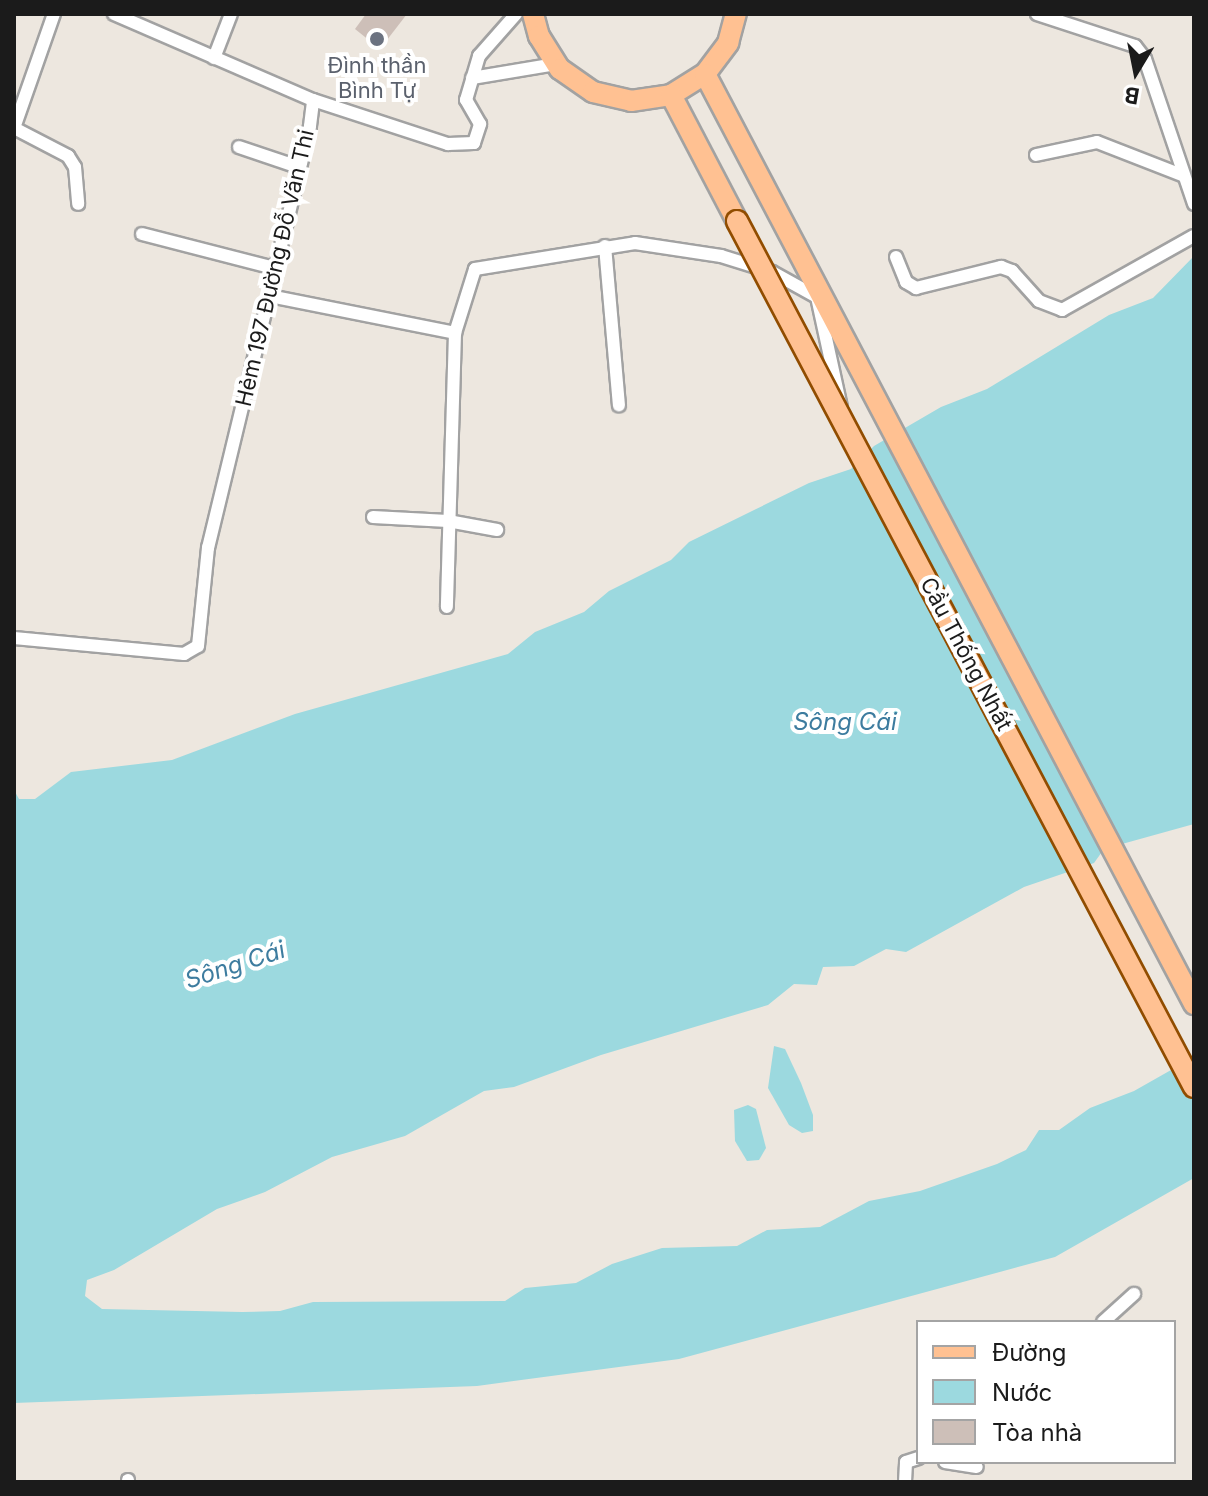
<!DOCTYPE html>
<meta charset="utf-8">
<style>
body{margin:0}
#map{position:relative;width:1208px;height:1496px;overflow:hidden;background:#ede7df;font-family:Inter,sans-serif}
div>[style]{position:absolute}
.water>*{inset:0;background:#9cd9df}
.building>*{inset:0;background:#cdbfb8}
.roads{filter:drop-shadow(2px 0 #a2a2a2) drop-shadow(-2px 0 #a2a2a2) drop-shadow(0 2px #a2a2a2) drop-shadow(0 -2px #a2a2a2)}
.street>*{height:12px;margin:-6px;padding:0 6px;transform-origin:6px;border-radius:6px;background:#fff}
.primary>*{height:20px;margin:-10px;padding:0 10px;transform-origin:10px;border-radius:10px;background:#ffc192}
.bridges{filter:drop-shadow(2px 0 #914d00) drop-shadow(-2px 0 #914d00) drop-shadow(0 2px #914d00) drop-shadow(0 -2px #914d00)}
.primary-bridge>*{height:20px;margin:-10px;padding:0 10px;transform-origin:10px;border-radius:10px;background:#ffc192}
.dots>*{width:22px;height:22px;translate:-50% -50%;box-sizing:border-box;border:4px solid #fff;border-radius:50%}
span{translate:-50% -50%;white-space:nowrap;text-align:center;line-height:1.15;-webkit-text-stroke:8px #fff;paint-order:stroke}
.worship-label{font-size:22px;color:#5b616d}
.street-label{font-size:22px;color:#1b1b1b}
.water-label{font-size:24px;color:#3d7c9f;font-style:italic}
.frame{position:absolute;inset:0;border:16px solid #1b1b1b;pointer-events:none}
.legend{position:absolute;left:916px;top:1320px;width:260px;height:144px;box-sizing:border-box;background:#fff;border:2px solid #a4a4a4;margin:0;padding:10px 14px;list-style:none;font-size:24px;color:#1b1b1b}
.legend li{display:flex;align-items:center;gap:16px;height:40px}
.legend b{width:40px;border:2px solid #a4a4a4}
.north{position:absolute;left:1096px;top:32px;width:80px;height:80px;-webkit-text-stroke:6px #fff;paint-order:stroke;rotate:190deg;font-size:22px;font-weight:700;line-height:32px;text-align:center;color:#1b1b1b}
.north::after{content:'';display:block;margin:auto;width:28px;height:36px;background:#1b1b1b;clip-path:polygon(50% 0,100% 100%,50% 72%,0 100%)}
</style>
<div id="map">
<div class="water">
<i style="clip-path:polygon(1194px 256px,1194px 824px,1104px 849px,1094px 863px,1024px 887px,906px 952px,886px 949px,854px 966px,823px 967px,817px 985px,794px 984px,768px 1005px,601px 1055px,514px 1087px,484px 1091px,405px 1136px,332px 1157px,265px 1192px,217px 1209px,114px 1270px,87px 1280px,85px 1296px,102px 1309px,242px 1312px,280px 1311px,313px 1302px,505px 1301px,525px 1288px,576px 1283px,612px 1264px,662px 1248px,737px 1246px,767px 1230px,820px 1227px,869px 1201px,920px 1191px,997px 1164px,1026px 1150px,1039px 1130px,1059px 1130px,1090px 1108px,1134px 1091px,1194px 1057px,1194px 1178px,1055px 1257px,679px 1359px,477px 1386px,14px 1403px,14px 790px,19px 799px,35px 799px,71px 772px,172px 760px,295px 714px,508px 654px,535px 632px,584px 612px,609px 591px,671px 560px,689px 542px,809px 483px,851px 469px,874px 446px,941px 407px,987px 389px,1109px 315px,1153px 298px)"></i>
<i style="clip-path:polygon(774px 1046px,785px 1049px,801px 1083px,813px 1115px,813px 1131px,802px 1133px,789px 1125px,768px 1088px)"></i>
<i style="clip-path:polygon(748px 1105px,756px 1109px,766px 1148px,759px 1160px,747px 1161px,735px 1141px,734px 1110px)"></i>
</div>
<div class="building">
<i style="clip-path:polygon(366px 14px,407px 14px,380px 49px,355px 29px)"></i>
</div>
<div class="roads">
<div class="street">
<i style="left:1037px;top:14px;width:103px;rotate:18.1deg"></i>
<i style="left:1135px;top:46px;width:16px;rotate:52deg"></i>
<i style="left:1145px;top:59px;width:153px;rotate:71.3deg"></i>
<i style="left:214px;top:58px;width:47px;rotate:-68.9deg"></i>
<i style="left:472px;top:78px;width:85px;rotate:-9.5deg"></i>
<i style="left:313px;top:100px;width:142px;rotate:18.1deg"></i>
<i style="left:448px;top:144px;width:26px;rotate:-2deg"></i>
<i style="left:474px;top:143px;width:20px;rotate:-72deg"></i>
<i style="left:480px;top:124px;width:28px;rotate:-120deg"></i>
<i style="left:466px;top:100px;width:46px;rotate:-73.5deg"></i>
<i style="left:479px;top:56px;width:56px;rotate:-48.6deg"></i>
<i style="left:14px;top:128px;width:121px;rotate:-70.7deg"></i>
<i style="left:14px;top:128px;width:61px;rotate:27.4deg"></i>
<i style="left:68px;top:156px;width:13px;rotate:58deg"></i>
<i style="left:75px;top:167px;width:37px;rotate:85deg"></i>
<i style="left:239px;top:147px;width:62px;rotate:18.7deg"></i>
<i style="left:1036px;top:155px;width:62px;rotate:-12deg"></i>
<i style="left:1097px;top:142px;width:93px;rotate:21.3deg"></i>
<i style="left:142px;top:234px;width:136px;rotate:14.4deg"></i>
<i style="left:605px;top:246px;width:160px;rotate:85deg"></i>
<i style="left:896px;top:257px;width:27px;rotate:68deg"></i>
<i style="left:906px;top:282px;width:12px;rotate:31deg"></i>
<i style="left:916px;top:288px;width:88px;rotate:-13.9deg"></i>
<i style="left:1001px;top:267px;width:12px;rotate:20deg"></i>
<i style="left:1012px;top:271px;width:40px;rotate:48deg"></i>
<i style="left:1039px;top:301px;width:25px;rotate:21deg"></i>
<i style="left:1062px;top:310px;width:151px;rotate:-29.3deg"></i>
<i style="left:270px;top:296px;width:189px;rotate:11.3deg"></i>
<i style="left:455px;top:333px;width:274px;rotate:91.7deg"></i>
<i style="left:455px;top:333px;width:67px;rotate:-72.6deg"></i>
<i style="left:475px;top:269px;width:162px;rotate:-9.2deg"></i>
<i style="left:635px;top:243px;width:87px;rotate:8.6deg"></i>
<i style="left:721px;top:256px;width:53px;rotate:17.4deg"></i>
<i style="left:772px;top:272px;width:51px;rotate:29.1deg"></i>
<i style="left:817px;top:297px;width:113px;rotate:77.7deg"></i>
<i style="left:373px;top:517px;width:75px;rotate:3.1deg"></i>
<i style="left:448px;top:521px;width:50px;rotate:10.4deg"></i>
<i style="left:14px;top:638px;width:171px;rotate:5.4deg"></i>
<i style="left:184px;top:654px;width:16px;rotate:-30deg"></i>
<i style="left:198px;top:646px;width:99px;rotate:-84.2deg"></i>
<i style="left:208px;top:548px;width:434px;rotate:-76.4deg"></i>
<i style="left:310px;top:126px;width:26px;rotate:-83deg"></i>
<i style="left:313px;top:100px;width:217px;rotate:-156.6deg"></i>
<i style="left:1103px;top:1322px;width:42px;rotate:-42.1deg"></i>
<i style="left:945px;top:1462px;width:32px;rotate:9deg"></i>
<i style="left:128px;top:1480px;width:2px;rotate:90deg"></i>
<i style="left:905px;top:1482px;width:20px;rotate:-87deg"></i>
<i style="left:906px;top:1462px;width:13px;rotate:-18deg"></i>
</div>
<div class="primary">
<i style="left:533px;top:14px;width:23px;rotate:75deg"></i>
<i style="left:539px;top:36px;width:39px;rotate:58deg"></i>
<i style="left:560px;top:69px;width:40px;rotate:34.9deg"></i>
<i style="left:593px;top:92px;width:39px;rotate:13deg"></i>
<i style="left:631px;top:101px;width:40px;rotate:-8.5deg"></i>
<i style="left:671px;top:95px;width:40px;rotate:-32deg"></i>
<i style="left:705px;top:74px;width:39px;rotate:-53deg"></i>
<i style="left:728px;top:43px;width:30px;rotate:-75deg"></i>
<i style="left:705px;top:74px;width:1051px;rotate:62.26deg"></i>
<i style="left:671px;top:95px;width:142px;rotate:62.4deg"></i>
</div>
</div>
<div class="bridges">
<div class="primary-bridge">
<i style="left:737px;top:221px;width:979px;rotate:62.18deg"></i>
</div>
</div>
<div class="dots">
<i style="left:377px;top:39px;background:#6b7280"></i>
</div>
<div class="worship-label">
<span style="left:377px;top:78px">Đình thần<br>Bình Tự</span>
</div>
<div class="street-label">
<span style="left:275px;top:268px;rotate:-77deg">Hẻm 197 Đường Đỗ Văn Thi</span>
<span style="left:966px;top:654px;rotate:62deg">Cầu Thống Nhất</span>
</div>
<div class="water-label">
<span style="left:845px;top:722px">Sông Cái</span>
<span style="left:235px;top:965px;rotate:-18deg">Sông Cái</span>
</div>
<div class="frame"></div>
<ul class="legend">
<li><b style="height:10px;background:#ffc192"></b>Đường</li>
<li><b style="height:22px;background:#9cd9df"></b>Nước</li>
<li><b style="height:22px;background:#cdbfb8"></b>Tòa nhà</li>
</ul>
<div class="north">B</div>
</div>
